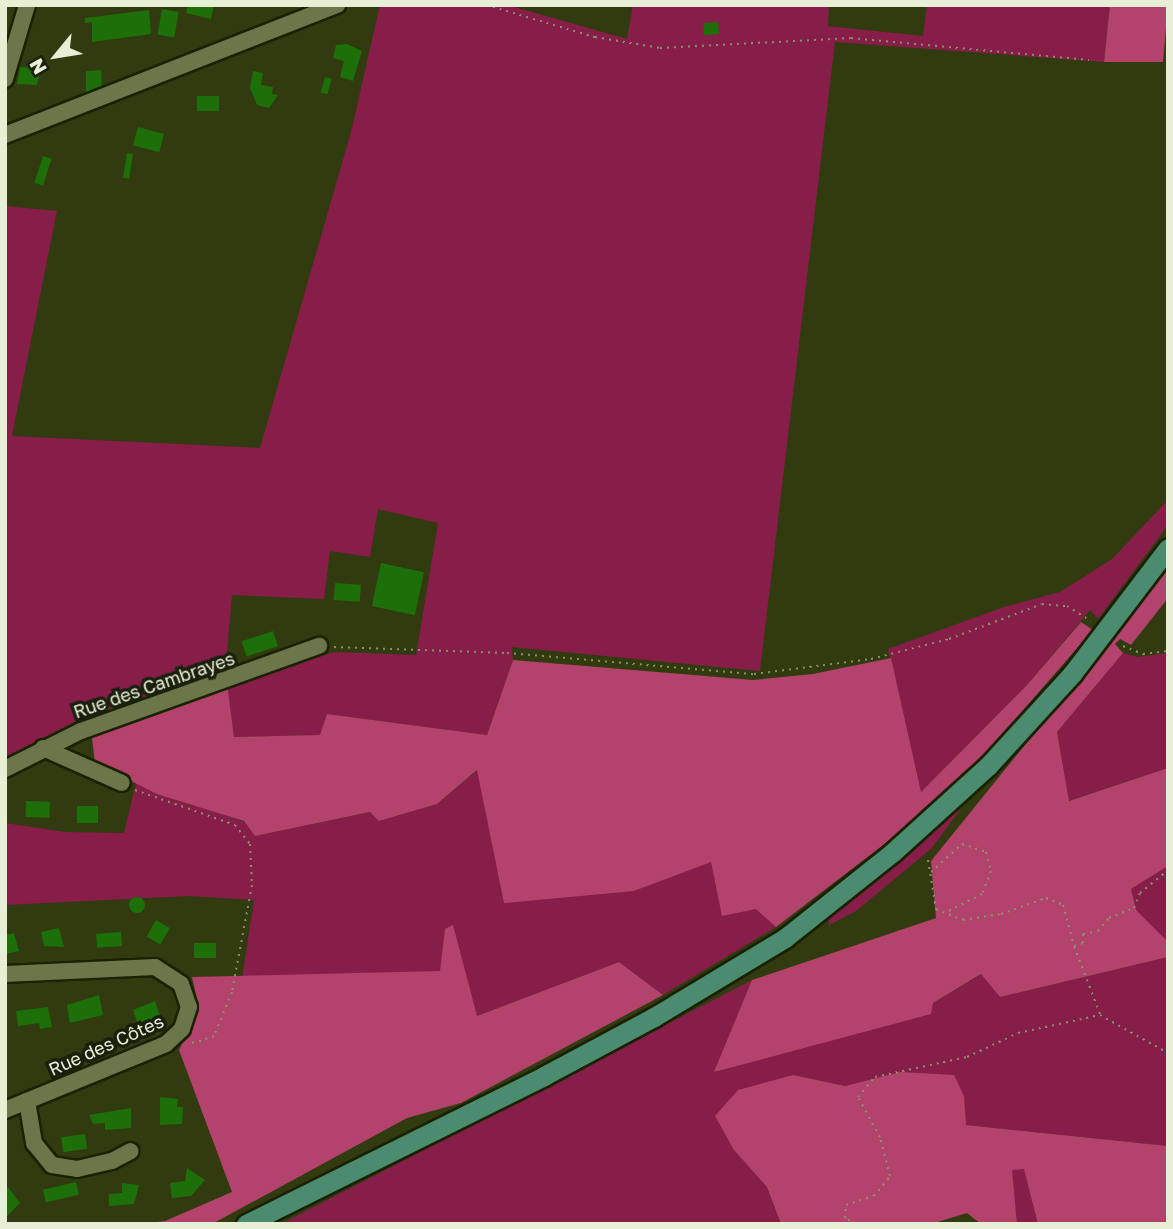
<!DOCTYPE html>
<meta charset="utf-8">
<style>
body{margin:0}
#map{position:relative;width:1173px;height:1229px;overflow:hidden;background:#313b0f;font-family:"Golos Text",sans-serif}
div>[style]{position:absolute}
.green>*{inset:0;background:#861e49}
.forest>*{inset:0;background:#b3436c}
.building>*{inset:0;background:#1c6f09;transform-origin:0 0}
.round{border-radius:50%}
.path>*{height:2px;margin-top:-1px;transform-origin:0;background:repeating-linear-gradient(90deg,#88916f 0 2px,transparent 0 7px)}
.roads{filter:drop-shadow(2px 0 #1a2102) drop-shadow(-2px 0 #1a2102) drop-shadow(0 2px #1a2102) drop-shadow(0 -2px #1a2102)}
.minor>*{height:16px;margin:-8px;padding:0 8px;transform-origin:8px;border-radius:8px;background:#6b764a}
.major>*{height:19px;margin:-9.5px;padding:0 9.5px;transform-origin:9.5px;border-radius:9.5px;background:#4b8c70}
span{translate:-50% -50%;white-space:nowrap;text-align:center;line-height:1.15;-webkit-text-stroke:7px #1b200e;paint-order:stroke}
.street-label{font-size:18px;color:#e7efd7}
.frame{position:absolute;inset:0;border:7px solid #e7efd7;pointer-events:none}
.north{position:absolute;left:21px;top:21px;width:70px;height:70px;-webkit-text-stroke:5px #1b200e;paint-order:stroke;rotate:240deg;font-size:19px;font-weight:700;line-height:28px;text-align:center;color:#e7efd7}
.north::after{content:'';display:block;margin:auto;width:24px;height:32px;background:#e7efd7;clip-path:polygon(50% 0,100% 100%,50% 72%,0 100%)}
</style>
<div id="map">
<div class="green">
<i style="clip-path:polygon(380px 5px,507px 5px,627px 39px,633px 5px,829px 5px,828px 26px,923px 36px,927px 5px,1110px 5px,1104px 62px,835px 42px,760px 671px,512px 647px,513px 660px,487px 735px,327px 714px,321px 735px,234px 737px,227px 683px,335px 652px,416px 655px,438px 523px,378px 509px,370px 557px,330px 551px,324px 599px,232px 595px,225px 676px,5px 763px,5px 206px,57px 211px,12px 436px,260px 448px,351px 132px)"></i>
<i style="clip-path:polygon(1168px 500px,1168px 525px,1098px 619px,1090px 610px,1027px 685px,920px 793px,888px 649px,1004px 607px,1060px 592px,1112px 559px)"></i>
<i style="clip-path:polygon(1123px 653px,1138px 657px,1168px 653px,1168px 768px,1068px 801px,1057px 732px)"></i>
<i style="clip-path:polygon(478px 770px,634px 891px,711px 861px,776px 927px,663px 995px,619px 962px,477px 1016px,445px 929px,441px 971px,242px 979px,254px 900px,188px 896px,5px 905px,5px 823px,65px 832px,124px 833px,136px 783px,245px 822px,255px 836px,371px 812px,379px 821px,437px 804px)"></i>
<i style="clip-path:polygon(981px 781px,932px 848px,856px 911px,829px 925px,828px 914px)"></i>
<i style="clip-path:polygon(1168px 866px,1168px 942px,1166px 942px,1136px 910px,1131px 889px)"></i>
<i style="clip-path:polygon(1168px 957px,1168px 1146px,965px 1125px,964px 1096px,900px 1072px,845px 1086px,793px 1075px,734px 1150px,767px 1187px,781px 1224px,281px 1224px,752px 980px,715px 1072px,933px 1003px,982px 974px,1000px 997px)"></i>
<i style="clip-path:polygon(1025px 1168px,1038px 1224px,1017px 1224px,1011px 1170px)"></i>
</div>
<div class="forest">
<i style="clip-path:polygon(1110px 5px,1168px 5px,1163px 62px,1104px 62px)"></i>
<i style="clip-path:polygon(1168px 568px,1168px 598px,1131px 645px,1120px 639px,1115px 644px,1123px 653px,1057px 732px,1069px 801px,1168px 768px,1168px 866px,1131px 889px,1136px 910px,1168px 942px,1168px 957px,1000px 997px,981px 974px,933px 1003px,931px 1014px,714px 1072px,752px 980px,936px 918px,931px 861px)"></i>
<i style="clip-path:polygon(1081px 622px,1093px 630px,977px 763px,912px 823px,776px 927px,756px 909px,722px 916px,711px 862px,634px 891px,504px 903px,477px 770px,437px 804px,379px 821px,370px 812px,255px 836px,244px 821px,157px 794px,95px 763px,91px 730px,227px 683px,234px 737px,320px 735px,327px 714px,487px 735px,513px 660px,753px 680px,813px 674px,891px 658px,921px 792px,1027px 685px)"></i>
<i style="clip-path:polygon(453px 925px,477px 1016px,619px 962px,663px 995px,461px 1103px,407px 1118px,212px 1224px,139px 1224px,165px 1221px,232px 1192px,179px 1050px,199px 1009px,192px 977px,440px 971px,445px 929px)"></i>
<i style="clip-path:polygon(900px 1072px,954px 1075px,964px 1096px,966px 1125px,1168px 1146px,1168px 1224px,1038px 1224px,1024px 1169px,1012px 1170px,1017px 1224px,981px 1224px,967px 1213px,931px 1224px,781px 1224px,767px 1187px,734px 1150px,715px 1116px,738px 1090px,793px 1075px,845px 1086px)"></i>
</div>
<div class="building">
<i style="clip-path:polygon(188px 5px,214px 5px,211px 19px,186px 13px)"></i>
<i style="left:162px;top:9px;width:17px;height:26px;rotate:10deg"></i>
<i style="clip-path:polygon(149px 10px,151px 34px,92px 42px,92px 22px,85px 23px,85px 18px)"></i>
<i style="left:718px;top:22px;width:12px;height:15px;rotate:85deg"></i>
<i style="clip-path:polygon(347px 44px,362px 51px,353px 81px,340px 77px,344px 61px,333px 58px,336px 45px)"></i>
<i style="clip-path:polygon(20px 67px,41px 68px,37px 85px,17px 84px)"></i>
<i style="clip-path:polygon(101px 70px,102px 87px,86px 94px,86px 71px)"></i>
<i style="clip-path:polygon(253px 71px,263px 73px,261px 85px,273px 87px,272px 94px,278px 95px,269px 108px,257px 105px,250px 88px)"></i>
<i style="left:325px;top:77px;width:7px;height:16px;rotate:16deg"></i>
<i style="left:197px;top:96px;width:22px;height:15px"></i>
<i style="left:138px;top:127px;width:27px;height:19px;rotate:15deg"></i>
<i style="left:127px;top:153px;width:6px;height:25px;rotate:9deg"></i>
<i style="left:43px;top:156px;width:9px;height:28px;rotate:18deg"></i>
<i style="left:381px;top:563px;width:44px;height:44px;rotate:12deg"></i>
<i style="left:335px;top:583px;width:26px;height:17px;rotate:4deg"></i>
<i style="left:273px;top:631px;width:16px;height:33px;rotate:72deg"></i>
<i style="left:26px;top:801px;width:24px;height:16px;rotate:2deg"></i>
<i style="left:77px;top:806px;width:21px;height:17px"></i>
<i class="round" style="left:129px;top:897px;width:16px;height:16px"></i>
<i style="left:156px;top:920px;width:16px;height:19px;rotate:30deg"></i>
<i style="clip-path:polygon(59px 928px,64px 947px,44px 946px,41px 932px)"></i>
<i style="left:121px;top:932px;width:14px;height:25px;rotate:86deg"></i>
<i style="clip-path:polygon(14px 933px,19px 951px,5px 954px,5px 935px)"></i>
<i style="left:194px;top:943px;width:22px;height:15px"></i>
<i style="clip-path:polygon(99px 995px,103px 1015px,70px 1023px,67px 1005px)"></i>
<i style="clip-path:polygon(155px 1001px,160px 1016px,155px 1019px,157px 1024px,146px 1028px,144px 1023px,138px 1025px,133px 1010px)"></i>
<i style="clip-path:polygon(48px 1007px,52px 1027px,40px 1029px,39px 1023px,18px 1026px,16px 1011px)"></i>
<i style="clip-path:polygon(160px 1097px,178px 1099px,177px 1107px,183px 1107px,182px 1124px,160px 1125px)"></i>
<i style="clip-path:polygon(131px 1108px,131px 1128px,105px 1130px,105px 1123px,93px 1124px,89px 1115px)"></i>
<i style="left:85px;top:1134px;width:15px;height:24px;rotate:82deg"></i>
<i style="clip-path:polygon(187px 1168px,205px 1180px,191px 1196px,172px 1198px,170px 1183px,185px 1181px)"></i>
<i style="left:76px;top:1182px;width:13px;height:34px;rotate:77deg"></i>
<i style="clip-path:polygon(122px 1183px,139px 1185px,134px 1204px,109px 1206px,109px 1194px,122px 1193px)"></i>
<i style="clip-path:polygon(8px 1187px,20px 1203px,5px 1218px,5px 1189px)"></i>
</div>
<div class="path">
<i style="left:486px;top:5px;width:114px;rotate:16.4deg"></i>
<i style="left:595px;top:37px;width:66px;rotate:9.6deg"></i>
<i style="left:660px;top:48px;width:191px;rotate:-3deg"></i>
<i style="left:851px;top:38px;width:239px;rotate:5.3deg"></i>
<i style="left:1123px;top:646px;width:22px;rotate:22deg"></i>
<i style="left:1143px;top:654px;width:25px;rotate:-7deg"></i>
<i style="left:334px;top:647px;width:173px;rotate:2deg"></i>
<i style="left:507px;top:653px;width:248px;rotate:4.9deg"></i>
<i style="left:754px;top:674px;width:118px;rotate:-7.3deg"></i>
<i style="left:871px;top:659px;width:81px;rotate:-14.4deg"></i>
<i style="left:949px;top:639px;width:99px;rotate:-20.6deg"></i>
<i style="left:1042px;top:604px;width:25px;rotate:5deg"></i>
<i style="left:1067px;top:606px;width:28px;rotate:32deg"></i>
<i style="left:135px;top:790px;width:106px;rotate:19.3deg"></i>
<i style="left:235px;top:825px;width:24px;rotate:52deg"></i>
<i style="left:250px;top:844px;width:41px;rotate:87.2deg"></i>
<i style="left:252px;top:885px;width:109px;rotate:100.6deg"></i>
<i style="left:232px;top:992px;width:48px;rotate:112.2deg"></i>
<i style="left:214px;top:1036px;width:21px;rotate:161deg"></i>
<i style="left:194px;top:1043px;width:5px;rotate:-158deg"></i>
<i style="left:928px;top:860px;width:50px;rotate:80.7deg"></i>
<i style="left:936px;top:909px;width:29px;rotate:22deg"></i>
<i style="left:963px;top:920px;width:38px;rotate:-9deg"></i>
<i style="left:1001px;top:914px;width:48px;rotate:-19.6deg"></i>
<i style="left:1046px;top:898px;width:18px;rotate:22deg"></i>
<i style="left:1063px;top:905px;width:42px;rotate:75deg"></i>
<i style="left:931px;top:872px;width:42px;rotate:-42.1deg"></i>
<i style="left:962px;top:844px;width:25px;rotate:18deg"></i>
<i style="left:986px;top:852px;width:20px;rotate:75deg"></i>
<i style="left:991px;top:871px;width:25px;rotate:111deg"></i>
<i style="left:982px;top:894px;width:38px;rotate:153deg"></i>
<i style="left:1100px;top:1014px;width:73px;rotate:-110.9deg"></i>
<i style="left:1074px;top:946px;width:9px;rotate:-18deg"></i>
<i style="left:1083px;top:943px;width:9px;rotate:-90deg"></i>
<i style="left:1083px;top:934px;width:15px;rotate:-11deg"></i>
<i style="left:1098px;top:931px;width:17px;rotate:-50deg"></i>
<i style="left:1109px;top:918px;width:27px;rotate:-22deg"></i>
<i style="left:1134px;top:908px;width:16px;rotate:-68deg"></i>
<i style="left:1140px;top:893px;width:36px;rotate:-39deg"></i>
<i style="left:856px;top:1224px;width:13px;rotate:-151deg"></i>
<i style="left:845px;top:1218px;width:13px;rotate:-86deg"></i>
<i style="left:846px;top:1205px;width:29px;rotate:-18deg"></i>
<i style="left:874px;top:1196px;width:26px;rotate:-51deg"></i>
<i style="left:890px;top:1176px;width:40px;rotate:-104.4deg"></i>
<i style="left:880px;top:1137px;width:46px;rotate:-118.8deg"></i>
<i style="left:858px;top:1097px;width:26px;rotate:-50deg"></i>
<i style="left:875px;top:1077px;width:94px;rotate:-12.3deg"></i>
<i style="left:967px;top:1057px;width:56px;rotate:-25.2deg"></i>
<i style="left:1018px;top:1033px;width:84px;rotate:-12.4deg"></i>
<i style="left:1100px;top:1015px;width:78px;rotate:29.2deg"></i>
</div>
<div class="roads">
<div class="minor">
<i style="left:5px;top:79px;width:77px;rotate:-73.4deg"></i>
<i style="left:5px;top:135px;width:357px;rotate:-21.4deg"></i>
<i style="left:43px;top:748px;width:86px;rotate:23.9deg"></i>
<i style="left:5px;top:769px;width:85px;rotate:-26.6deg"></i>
<i style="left:81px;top:731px;width:253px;rotate:-19.7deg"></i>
<i style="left:5px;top:974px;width:150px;rotate:-2.7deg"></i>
<i style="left:155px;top:967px;width:31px;rotate:33deg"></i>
<i style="left:181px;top:984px;width:24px;rotate:71deg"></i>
<i style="left:189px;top:1007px;width:23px;rotate:108deg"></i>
<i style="left:182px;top:1029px;width:22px;rotate:137deg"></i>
<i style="left:166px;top:1044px;width:174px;rotate:157.7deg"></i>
<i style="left:27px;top:1101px;width:43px;rotate:80.5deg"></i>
<i style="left:34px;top:1143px;width:28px;rotate:51deg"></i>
<i style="left:52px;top:1165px;width:25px;rotate:9deg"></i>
<i style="left:77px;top:1169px;width:36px;rotate:-13deg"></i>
<i style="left:112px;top:1161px;width:21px;rotate:-28deg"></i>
</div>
<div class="major">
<i style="left:246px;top:1224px;width:333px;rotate:-26.4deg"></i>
<i style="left:544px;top:1076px;width:125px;rotate:-28.2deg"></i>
<i style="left:654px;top:1017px;width:153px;rotate:-31.1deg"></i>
<i style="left:785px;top:938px;width:138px;rotate:-38.5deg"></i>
<i style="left:893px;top:852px;width:128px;rotate:-42.2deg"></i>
<i style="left:988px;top:766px;width:125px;rotate:-47.6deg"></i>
<i style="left:1072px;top:674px;width:158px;rotate:-52.7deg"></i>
</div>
</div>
<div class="street-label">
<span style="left:154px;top:685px;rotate:-19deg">Rue des Cambrayes</span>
<span style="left:106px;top:1045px;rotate:-24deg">Rue des Côtes</span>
</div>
<div class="frame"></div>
<div class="north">N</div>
</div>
